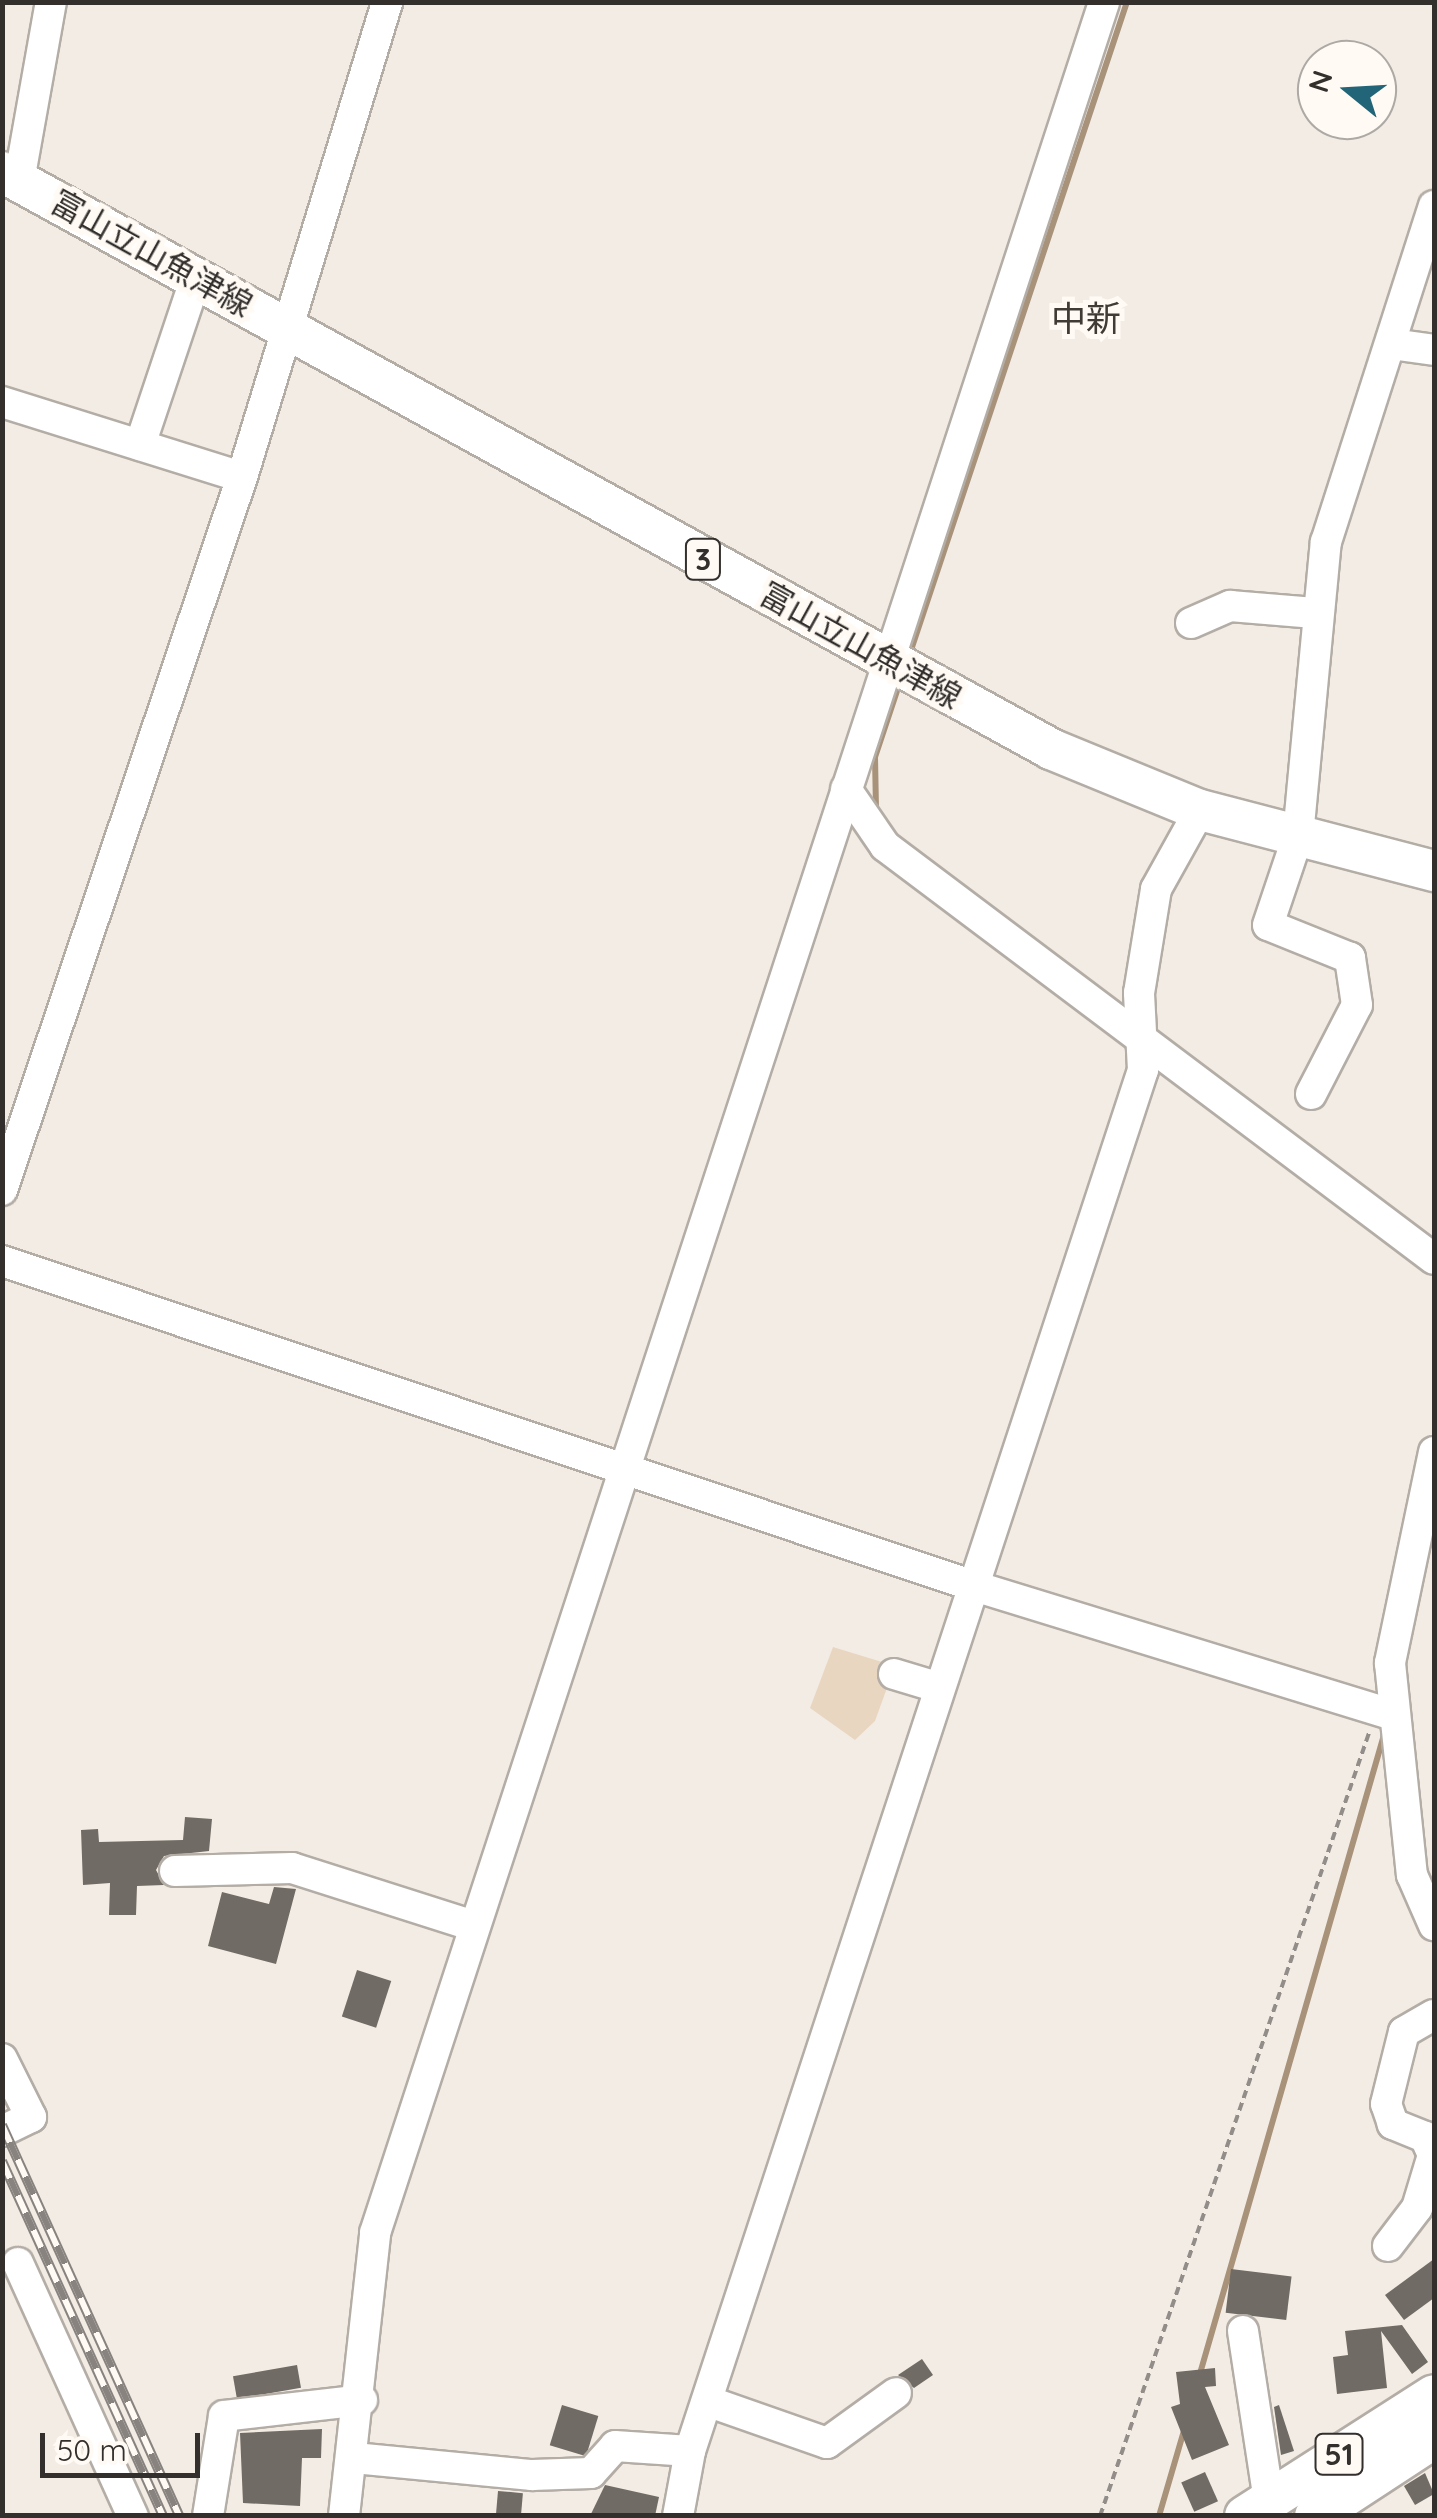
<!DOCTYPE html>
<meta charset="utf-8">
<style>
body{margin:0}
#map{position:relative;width:1437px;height:2518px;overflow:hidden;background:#f3ece5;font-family:Quicksand,"Noto Sans JP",sans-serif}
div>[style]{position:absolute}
.green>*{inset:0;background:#e9d6c1}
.stream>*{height:6px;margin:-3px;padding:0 3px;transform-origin:3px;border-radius:3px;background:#a89279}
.building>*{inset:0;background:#706b64;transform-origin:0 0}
.path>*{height:4px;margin-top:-2px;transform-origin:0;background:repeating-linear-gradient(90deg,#928d89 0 8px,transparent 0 13px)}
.roads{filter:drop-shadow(2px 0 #b3ada6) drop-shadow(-2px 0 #b3ada6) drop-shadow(0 2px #b3ada6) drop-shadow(0 -2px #b3ada6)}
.minor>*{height:30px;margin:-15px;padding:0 15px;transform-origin:15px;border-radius:15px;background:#fff}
.major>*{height:40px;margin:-20px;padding:0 20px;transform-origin:20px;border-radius:20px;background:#fff}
.rail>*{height:10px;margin-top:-5px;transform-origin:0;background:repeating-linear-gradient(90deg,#fffaf4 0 19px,#88837f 0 38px);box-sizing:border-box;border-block:2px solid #88837f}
span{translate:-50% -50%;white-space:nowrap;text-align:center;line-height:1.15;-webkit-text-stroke:10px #fffaf4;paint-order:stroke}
.shield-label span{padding:2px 8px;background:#fffaf4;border:2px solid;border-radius:8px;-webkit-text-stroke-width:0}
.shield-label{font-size:30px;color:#322f2d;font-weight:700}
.street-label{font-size:32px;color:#322f2d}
.neighbourhood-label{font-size:35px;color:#403b35}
.frame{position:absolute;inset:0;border:5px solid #322f2d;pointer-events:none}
.north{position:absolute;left:1297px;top:40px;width:100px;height:100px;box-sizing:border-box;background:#fffaf4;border:2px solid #ada9a4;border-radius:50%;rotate:288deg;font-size:28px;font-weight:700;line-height:40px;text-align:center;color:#322f2d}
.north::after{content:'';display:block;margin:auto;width:35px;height:45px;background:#236578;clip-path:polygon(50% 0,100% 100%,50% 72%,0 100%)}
.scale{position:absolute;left:40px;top:2433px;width:160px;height:45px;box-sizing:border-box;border:5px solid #322f2d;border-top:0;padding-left:12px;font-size:30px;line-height:35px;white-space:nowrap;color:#322f2d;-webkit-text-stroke:8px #fffaf4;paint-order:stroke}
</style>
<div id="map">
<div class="green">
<i style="clip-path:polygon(833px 1647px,895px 1666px,875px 1721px,855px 1740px,810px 1708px)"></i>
</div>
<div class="stream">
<i style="left:909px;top:656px;width:689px;rotate:-71.57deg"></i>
<i style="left:876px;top:809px;width:52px;rotate:-91.1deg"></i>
<i style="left:875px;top:757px;width:79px;rotate:-71.6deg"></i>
<i style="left:1199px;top:2377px;width:668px;rotate:-73.93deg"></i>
<i style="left:1159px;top:2516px;width:93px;rotate:-73.7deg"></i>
</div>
<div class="building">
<i style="clip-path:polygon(185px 1817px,212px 1819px,209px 1851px,164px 1856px,156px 1870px,164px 1885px,137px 1886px,136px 1915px,109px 1915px,110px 1883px,83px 1885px,81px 1830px,98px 1829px,99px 1842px,183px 1840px)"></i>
<i style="clip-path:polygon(274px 1887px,296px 1889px,276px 1964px,208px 1946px,222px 1892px,269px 1904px)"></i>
<i style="left:357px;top:1970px;width:36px;height:49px;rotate:18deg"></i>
<i style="clip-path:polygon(1434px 2259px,1434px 2298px,1404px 2320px,1385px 2295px)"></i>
<i style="left:1231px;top:2269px;width:61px;height:44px;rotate:7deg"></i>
<i style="clip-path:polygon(1402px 2325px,1428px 2362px,1412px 2374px,1381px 2331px,1387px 2388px,1337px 2394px,1333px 2357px,1348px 2355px,1345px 2331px)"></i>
<i style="clip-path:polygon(922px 2359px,933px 2375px,914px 2388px,898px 2375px)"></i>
<i style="left:297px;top:2365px;width:23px;height:65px;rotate:80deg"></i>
<i style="clip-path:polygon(1215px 2368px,1216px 2386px,1205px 2387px,1229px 2445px,1192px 2460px,1171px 2407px,1180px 2404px,1176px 2372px)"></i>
<i style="left:562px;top:2405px;width:38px;height:42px;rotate:17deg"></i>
<i style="clip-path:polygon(1279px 2405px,1294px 2451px,1281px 2455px,1274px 2407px)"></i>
<i style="clip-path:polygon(322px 2429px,321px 2458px,302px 2458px,300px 2506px,243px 2503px,240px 2433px)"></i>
<i style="left:1205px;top:2472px;width:32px;height:26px;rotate:66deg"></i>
<i style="clip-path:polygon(1425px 2473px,1434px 2494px,1415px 2505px,1404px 2486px)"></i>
<i style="clip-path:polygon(605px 2485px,659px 2497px,655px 2516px,590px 2516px)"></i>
<i style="left:498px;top:2491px;width:25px;height:25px;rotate:5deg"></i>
</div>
<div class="path">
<i style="left:1100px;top:2516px;width:828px;rotate:-71.04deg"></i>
</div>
<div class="roads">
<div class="minor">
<i style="left:19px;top:181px;width:182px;rotate:-79.9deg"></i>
<i style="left:1391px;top:344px;width:43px;rotate:7.9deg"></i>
<i style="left:2px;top:402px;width:251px;rotate:17.4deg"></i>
<i style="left:140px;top:445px;width:176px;rotate:-71.5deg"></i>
<i style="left:1191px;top:623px;width:43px;rotate:-23.6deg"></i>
<i style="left:1230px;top:606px;width:85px;rotate:4.7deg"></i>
<i style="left:846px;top:789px;width:69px;rotate:55.6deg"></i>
<i style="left:885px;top:846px;width:687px;rotate:36.95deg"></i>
<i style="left:1311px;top:1094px;width:100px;rotate:-62.7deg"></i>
<i style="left:1357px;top:1005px;width:48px;rotate:-98.5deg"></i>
<i style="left:1350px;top:958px;width:88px;rotate:-158.1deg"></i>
<i style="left:1268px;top:925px;width:94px;rotate:-71.4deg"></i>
<i style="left:1298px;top:836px;width:295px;rotate:-84.6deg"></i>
<i style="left:1326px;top:542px;width:353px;rotate:-72.2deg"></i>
<i style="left:2px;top:1190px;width:752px;rotate:-71.4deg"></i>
<i style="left:242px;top:477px;width:497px;rotate:-73deg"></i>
<i style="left:2px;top:1261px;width:1025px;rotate:18.49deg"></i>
<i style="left:974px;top:1586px;width:438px;rotate:17.1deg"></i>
<i style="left:1434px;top:1452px;width:216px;rotate:101.8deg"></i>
<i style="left:1390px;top:1663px;width:213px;rotate:84.1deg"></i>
<i style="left:1412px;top:1875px;width:55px;rotate:66.3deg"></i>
<i style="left:894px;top:1674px;width:45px;rotate:16.8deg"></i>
<i style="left:175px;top:1871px;width:117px;rotate:-1.5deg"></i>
<i style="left:292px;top:1868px;width:191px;rotate:17.7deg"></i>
<i style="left:2px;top:2059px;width:65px;rotate:63.4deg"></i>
<i style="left:31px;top:2117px;width:32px;rotate:154deg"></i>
<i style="left:1388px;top:2246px;width:48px;rotate:-52.7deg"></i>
<i style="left:1417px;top:2208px;width:55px;rotate:-73.2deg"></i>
<i style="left:1433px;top:2155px;width:20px;rotate:-114deg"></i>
<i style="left:1425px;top:2137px;width:35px;rotate:-158deg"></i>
<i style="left:1393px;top:2124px;width:21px;rotate:-109deg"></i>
<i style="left:1386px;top:2104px;width:74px;rotate:-76deg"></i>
<i style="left:1404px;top:2032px;width:34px;rotate:-30deg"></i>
<i style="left:18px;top:2263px;width:278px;rotate:65.6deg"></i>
<i style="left:1243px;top:2331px;width:171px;rotate:81.3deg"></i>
<i style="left:707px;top:2401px;width:127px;rotate:19.3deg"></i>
<i style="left:827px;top:2443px;width:85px;rotate:-35.9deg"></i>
<i style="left:354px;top:2458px;width:179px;rotate:5.5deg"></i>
<i style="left:532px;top:2475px;width:59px;rotate:-1.9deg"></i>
<i style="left:591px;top:2473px;width:36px;rotate:-48deg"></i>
<i style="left:615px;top:2446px;width:75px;rotate:3.8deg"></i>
<i style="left:208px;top:2516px;width:101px;rotate:-80.9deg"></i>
<i style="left:224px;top:2416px;width:139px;rotate:-6.6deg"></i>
<i style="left:344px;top:2516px;width:285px;rotate:-83.7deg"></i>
<i style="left:375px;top:2233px;width:2347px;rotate:-71.9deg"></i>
<i style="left:678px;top:2516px;width:66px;rotate:-79.5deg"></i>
<i style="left:690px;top:2451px;width:1453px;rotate:-71.84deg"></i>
<i style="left:1143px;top:1070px;width:77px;rotate:-93deg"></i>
<i style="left:1139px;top:993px;width:105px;rotate:-80.7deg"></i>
<i style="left:1156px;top:889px;width:90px;rotate:-60.9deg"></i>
</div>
<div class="major">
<i style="left:2px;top:172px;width:1197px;rotate:28.81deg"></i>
<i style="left:1051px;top:749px;width:161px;rotate:22.3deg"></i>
<i style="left:1200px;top:810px;width:242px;rotate:14.6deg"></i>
<i style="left:1245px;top:2516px;width:224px;rotate:-32.6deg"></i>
<i style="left:1315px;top:2516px;width:142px;rotate:-33.2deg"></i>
</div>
</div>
<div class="rail">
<i style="left:2px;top:2125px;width:429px;rotate:65.6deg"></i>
<i style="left:2px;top:2161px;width:390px;rotate:65.6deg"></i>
</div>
<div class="shield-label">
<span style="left:703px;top:559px">3</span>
<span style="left:1339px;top:2454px">51</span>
</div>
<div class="street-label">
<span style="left:152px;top:253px;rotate:29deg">富山立山魚津線</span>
<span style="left:861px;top:645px;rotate:29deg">富山立山魚津線</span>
</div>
<div class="neighbourhood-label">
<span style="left:1086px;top:318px">中新</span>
</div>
<div class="frame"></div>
<div class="north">N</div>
<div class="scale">50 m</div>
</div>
